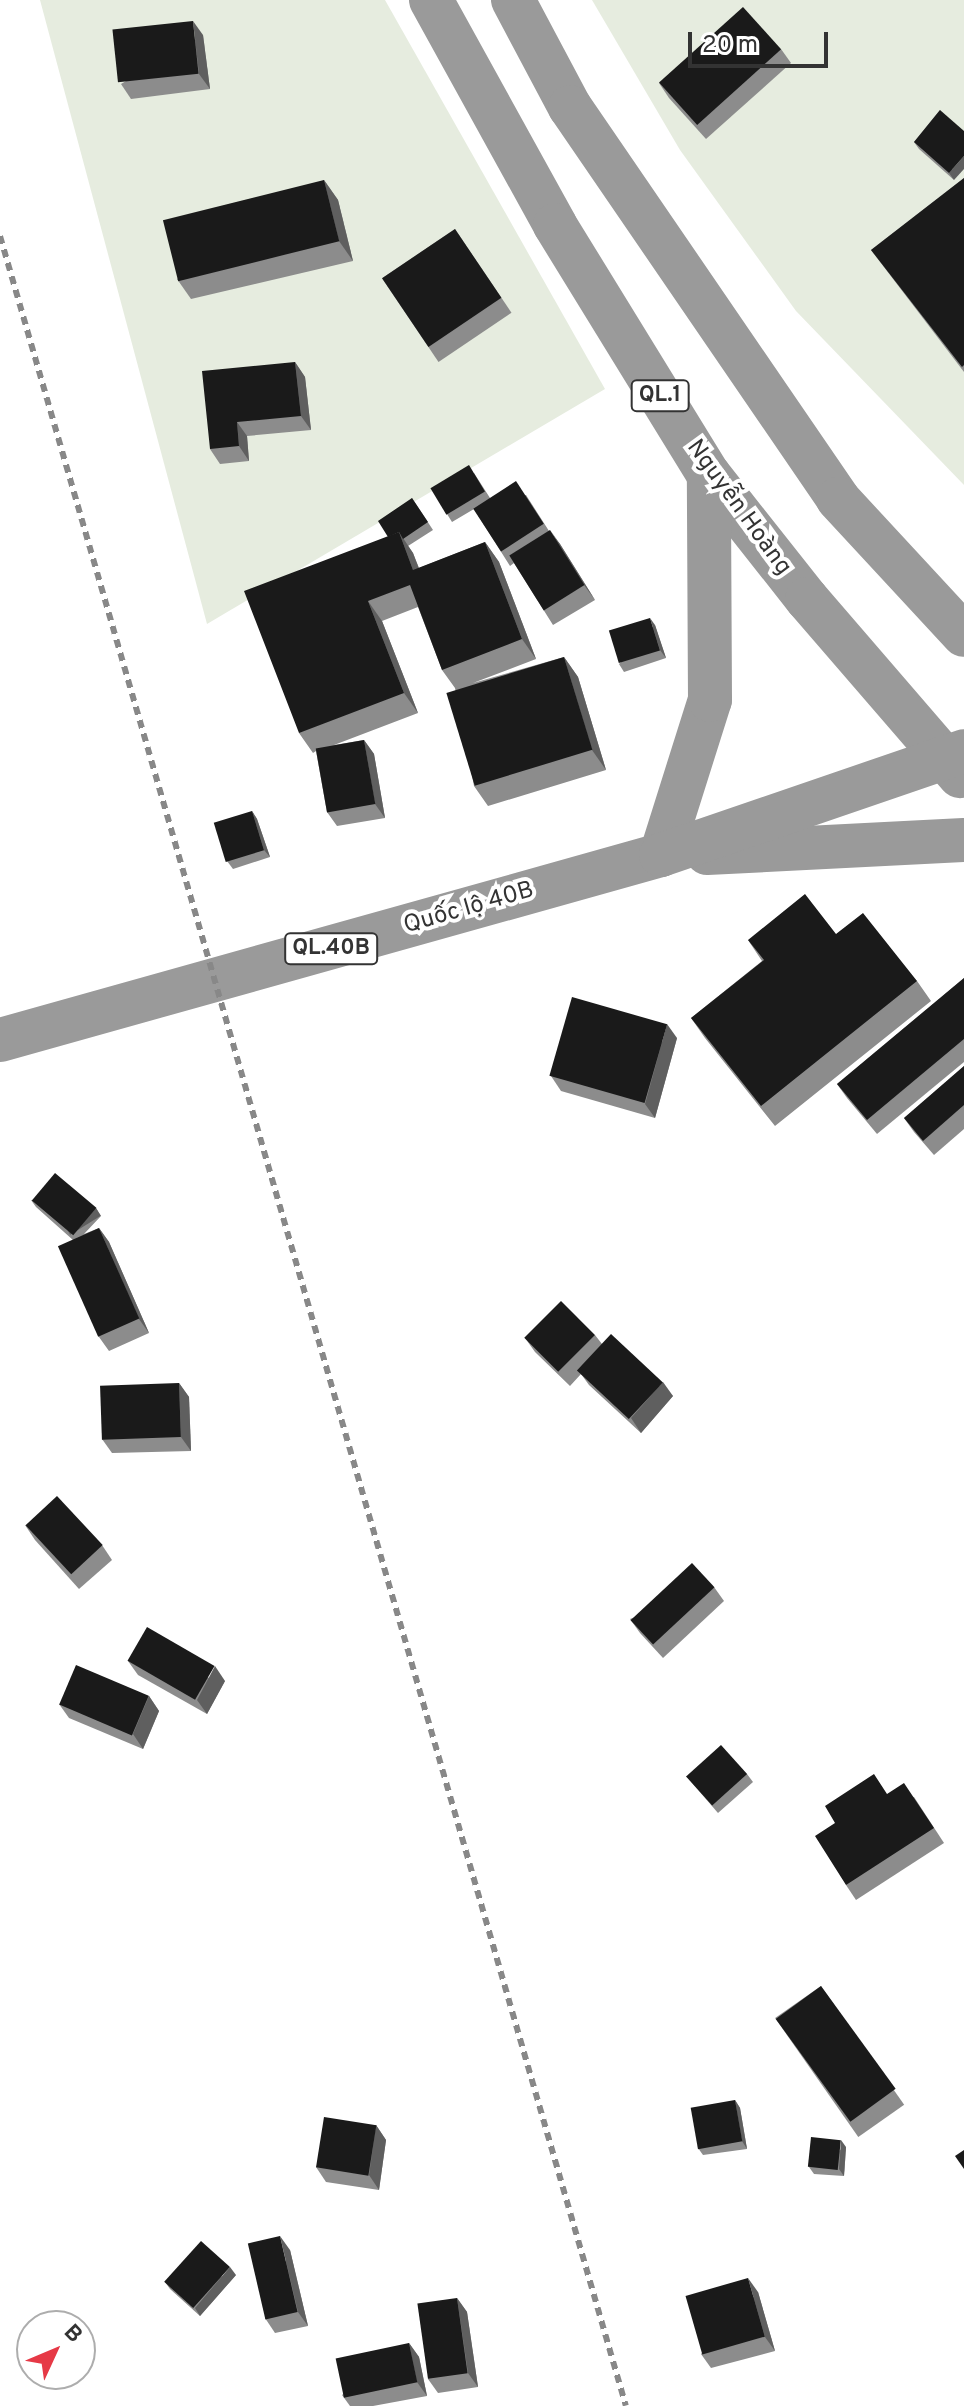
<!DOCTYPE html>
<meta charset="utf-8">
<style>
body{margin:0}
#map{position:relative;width:964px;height:2406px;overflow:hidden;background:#fff;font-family:Overpass,sans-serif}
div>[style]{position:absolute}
.green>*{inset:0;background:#e6ecdf}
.highway>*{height:44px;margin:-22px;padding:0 22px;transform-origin:22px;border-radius:22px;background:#9a9a9a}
.rail>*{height:6px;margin-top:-3px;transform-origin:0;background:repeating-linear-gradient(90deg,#888 0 8px,transparent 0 14px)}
.wall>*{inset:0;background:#8c8c8c;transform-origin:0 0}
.shaded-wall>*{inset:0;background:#5f5f5f;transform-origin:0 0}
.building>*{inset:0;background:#1a1a1a;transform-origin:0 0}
span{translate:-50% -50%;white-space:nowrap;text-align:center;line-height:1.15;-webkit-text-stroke:8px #fff;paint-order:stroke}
.shield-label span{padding:2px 6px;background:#fff;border:2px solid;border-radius:6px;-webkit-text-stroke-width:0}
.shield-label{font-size:22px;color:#333;font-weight:700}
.street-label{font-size:24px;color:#333}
.north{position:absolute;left:16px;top:2310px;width:80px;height:80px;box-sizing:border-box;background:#fff;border:2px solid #adadad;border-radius:50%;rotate:46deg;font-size:22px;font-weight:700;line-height:32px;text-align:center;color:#333}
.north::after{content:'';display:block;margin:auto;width:28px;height:36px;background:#e63946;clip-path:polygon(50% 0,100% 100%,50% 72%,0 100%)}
.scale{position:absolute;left:688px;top:32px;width:140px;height:36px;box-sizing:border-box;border:4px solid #333;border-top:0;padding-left:10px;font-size:24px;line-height:28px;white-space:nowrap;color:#333;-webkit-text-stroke:6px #fff;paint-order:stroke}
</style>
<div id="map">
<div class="green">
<i style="clip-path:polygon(40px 0,385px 0,605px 389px,207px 624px)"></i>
<i style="clip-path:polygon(592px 0,964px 0,964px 485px,796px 311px,680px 150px)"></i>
</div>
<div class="highway">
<i style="left:431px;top:0;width:257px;rotate:61.1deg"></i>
<i style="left:555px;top:225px;width:294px;rotate:58.4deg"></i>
<i style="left:709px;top:475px;width:158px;rotate:51.7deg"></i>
<i style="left:807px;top:599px;width:234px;rotate:49.2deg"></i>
<i style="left:513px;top:0;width:121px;rotate:62deg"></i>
<i style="left:570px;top:107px;width:475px;rotate:55.6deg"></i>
<i style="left:838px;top:499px;width:185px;rotate:47.2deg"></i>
<i style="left:707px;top:853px;width:257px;rotate:-2.9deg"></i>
<i style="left:661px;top:855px;width:163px;rotate:-72.5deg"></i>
<i style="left:710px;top:700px;width:225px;rotate:-90.3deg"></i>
<i style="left:0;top:1040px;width:686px;rotate:-15.64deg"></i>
<i style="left:661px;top:855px;width:320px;rotate:-18.9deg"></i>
</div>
<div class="rail">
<i style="left:0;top:236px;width:2258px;rotate:73.91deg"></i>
</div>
<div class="wall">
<i style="clip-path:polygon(203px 35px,210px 89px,131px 99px,121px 84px)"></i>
<i style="clip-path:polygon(781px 49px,791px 63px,706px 139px,669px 98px,659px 83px)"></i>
<i style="clip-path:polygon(940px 110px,954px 180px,919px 149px,914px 142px)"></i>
<i style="clip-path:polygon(964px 178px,964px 372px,871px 250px)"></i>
<i style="clip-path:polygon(324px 180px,338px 200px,353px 261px,191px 299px,177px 279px)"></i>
<i style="left:455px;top:229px;width:101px;height:88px;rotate:56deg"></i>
<i style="clip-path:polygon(295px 362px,305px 377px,311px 430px,247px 436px,249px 461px,220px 464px,210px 449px)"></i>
<i style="clip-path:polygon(474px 473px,490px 498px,526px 495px,549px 531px,560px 544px,595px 600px,553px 625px,514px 563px,510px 566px,474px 509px,452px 522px,447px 514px)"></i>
<i style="clip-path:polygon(412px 498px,433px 530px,408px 546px,413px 553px,419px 568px,485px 542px,499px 562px,536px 659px,473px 683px,564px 657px,578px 677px,606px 770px,488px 806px,474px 786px,455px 688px,442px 670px,418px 607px,382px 621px,418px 713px,334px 745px,364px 740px,374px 754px,385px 818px,337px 826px,327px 812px,316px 751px,313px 753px,299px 733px,388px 537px)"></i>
<i style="clip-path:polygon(655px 625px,666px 658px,624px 672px,619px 664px)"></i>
<i style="clip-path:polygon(252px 811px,257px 819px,270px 857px,233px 869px,227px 861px)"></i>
<i style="clip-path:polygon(836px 934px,917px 981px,931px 1001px,775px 1126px,705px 1038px,691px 1018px,762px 961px,748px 940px)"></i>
<i style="clip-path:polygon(964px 978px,964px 1062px,877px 1134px,847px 1098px,837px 1084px)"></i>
<i style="clip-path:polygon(677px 1038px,655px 1118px,561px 1091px,551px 1076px)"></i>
<i style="clip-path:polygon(964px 1066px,964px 1129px,934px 1155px,914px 1132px,904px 1118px)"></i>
<i style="clip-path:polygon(31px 1200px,96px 1208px,101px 1216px,84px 1234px,99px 1228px,109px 1242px,149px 1333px,109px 1351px,99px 1337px,73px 1240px,36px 1207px)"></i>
<i style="clip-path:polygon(595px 1335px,602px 1344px,673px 1396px,641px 1433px,589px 1385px,581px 1374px,570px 1386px,535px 1352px,525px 1338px)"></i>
<i style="clip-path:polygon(179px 1383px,189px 1397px,191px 1451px,112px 1453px,102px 1439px)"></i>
<i style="clip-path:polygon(25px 1525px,102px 1545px,112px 1560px,79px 1589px,35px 1540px)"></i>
<i style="clip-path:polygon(714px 1587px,724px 1601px,663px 1658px,640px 1633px,630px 1619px)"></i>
<i style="clip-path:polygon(128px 1661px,225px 1681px,207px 1714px,138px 1675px)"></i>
<i style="clip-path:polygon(149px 1696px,159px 1711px,143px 1749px,69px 1718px,59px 1704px)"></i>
<i style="clip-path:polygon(747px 1774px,753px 1782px,718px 1813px,686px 1776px)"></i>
<i style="clip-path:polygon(887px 1794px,914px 1797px,944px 1843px,856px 1900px,846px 1885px)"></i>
<i style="left:821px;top:1986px;width:145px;height:56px;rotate:55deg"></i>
<i style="clip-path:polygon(735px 2100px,740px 2108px,747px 2149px,703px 2155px,698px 2148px)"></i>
<i style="clip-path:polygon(376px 2125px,386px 2140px,379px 2190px,326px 2182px,316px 2167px)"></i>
<i style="clip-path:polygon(846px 2147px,844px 2176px,814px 2174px,809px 2167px)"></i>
<i style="clip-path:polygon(290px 2250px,308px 2326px,275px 2333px,265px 2318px)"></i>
<i style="clip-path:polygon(236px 2275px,200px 2316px,170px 2289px,165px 2282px)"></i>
<i style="clip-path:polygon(758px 2292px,775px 2351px,711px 2368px,701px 2354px)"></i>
<i style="clip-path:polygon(457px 2298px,467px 2312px,478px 2387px,438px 2393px,428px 2379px)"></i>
<i style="clip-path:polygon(409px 2343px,419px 2357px,427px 2396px,373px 2406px,350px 2406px,342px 2395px)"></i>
</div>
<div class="shaded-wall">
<i style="clip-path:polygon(193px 21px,203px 35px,210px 89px,199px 74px)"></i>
<i style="clip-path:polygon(964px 156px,964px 169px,954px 180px,949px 173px)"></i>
<i style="clip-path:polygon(324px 180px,338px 200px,353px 261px,339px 241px)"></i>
<i style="clip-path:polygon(295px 362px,305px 377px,311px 430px,301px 416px)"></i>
<i style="clip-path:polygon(237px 422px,247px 436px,249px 461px,239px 446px)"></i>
<i style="clip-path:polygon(550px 530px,560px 544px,595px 600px,584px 585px)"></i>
<i style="clip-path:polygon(399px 532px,413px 553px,427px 590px,413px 570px)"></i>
<i style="clip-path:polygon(485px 542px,499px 562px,536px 659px,522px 639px)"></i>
<i style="clip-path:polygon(368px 601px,382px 621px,418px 713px,404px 693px)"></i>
<i style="clip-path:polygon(650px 618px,655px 625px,666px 658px,660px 650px)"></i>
<i style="clip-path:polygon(564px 657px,578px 677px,606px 770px,592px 750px)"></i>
<i style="clip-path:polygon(364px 740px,374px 754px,385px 818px,375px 804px)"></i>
<i style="clip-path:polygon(252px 811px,257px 819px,270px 857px,264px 850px)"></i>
<i style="clip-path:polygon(667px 1024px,677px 1038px,655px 1118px,645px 1104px)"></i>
<i style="left:96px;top:1208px;width:9px;height:36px;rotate:58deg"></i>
<i style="clip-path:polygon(99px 1228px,109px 1242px,149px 1333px,139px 1319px)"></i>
<i style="clip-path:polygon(663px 1382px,673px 1396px,641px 1433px,631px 1418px)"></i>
<i style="clip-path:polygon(179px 1383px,189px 1397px,191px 1451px,181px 1437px)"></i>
<i style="clip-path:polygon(215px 1666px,225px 1681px,207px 1714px,197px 1700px)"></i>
<i style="clip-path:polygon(149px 1696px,159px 1711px,143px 1749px,133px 1734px)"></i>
<i style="clip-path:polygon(735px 2100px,740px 2108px,747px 2149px,742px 2141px)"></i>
<i style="clip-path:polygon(376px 2125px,386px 2140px,379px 2190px,369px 2175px)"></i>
<i style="clip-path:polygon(841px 2140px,846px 2147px,844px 2176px,839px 2169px)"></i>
<i style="clip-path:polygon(280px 2236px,290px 2250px,308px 2326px,298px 2312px)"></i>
<i style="clip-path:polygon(230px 2267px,236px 2275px,200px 2316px,195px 2308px)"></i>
<i style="clip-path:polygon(748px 2278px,758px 2292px,775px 2351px,765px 2337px)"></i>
<i style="clip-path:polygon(457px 2298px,467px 2312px,478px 2387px,468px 2373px)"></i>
<i style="clip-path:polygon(409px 2343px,419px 2357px,427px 2396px,417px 2382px)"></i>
</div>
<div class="building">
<i style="left:743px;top:7px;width:57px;height:113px;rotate:48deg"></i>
<i style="left:193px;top:21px;width:53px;height:81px;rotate:84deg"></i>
<i style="clip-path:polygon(940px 110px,964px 131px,964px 156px,949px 173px,914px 142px)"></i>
<i style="clip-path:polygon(964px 178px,964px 365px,962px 367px,871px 250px)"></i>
<i style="left:324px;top:180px;width:63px;height:166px;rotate:76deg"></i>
<i style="left:455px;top:229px;width:83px;height:88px;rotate:56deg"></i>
<i style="clip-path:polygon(295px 362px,301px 416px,237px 422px,239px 446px,210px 449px,202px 371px)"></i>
<i style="left:469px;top:465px;width:31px;height:45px;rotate:59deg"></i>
<i style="left:516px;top:481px;width:51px;height:51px;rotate:57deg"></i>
<i style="clip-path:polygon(412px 498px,428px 522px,403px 539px,399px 532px,388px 537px,378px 521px)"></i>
<i style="left:550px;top:530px;width:65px;height:48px;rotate:58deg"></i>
<i style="clip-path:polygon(399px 532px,413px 570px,485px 542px,522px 639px,442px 670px,410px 585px,368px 601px,404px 693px,299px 733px,244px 591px)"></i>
<i style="left:650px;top:618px;width:34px;height:43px;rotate:73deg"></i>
<i style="left:564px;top:657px;width:97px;height:123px;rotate:73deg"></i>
<i style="left:364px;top:740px;width:65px;height:49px;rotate:80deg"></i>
<i style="left:252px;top:811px;width:41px;height:40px;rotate:73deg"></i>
<i style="clip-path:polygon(805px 894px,836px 934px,863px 913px,917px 981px,761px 1106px,691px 1018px,764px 960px,748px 940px)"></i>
<i style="clip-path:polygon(964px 978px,964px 1039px,867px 1120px,837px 1084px)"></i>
<i style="left:572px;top:997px;width:99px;height:82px;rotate:16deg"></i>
<i style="clip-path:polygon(964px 1066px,964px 1105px,923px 1141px,904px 1118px)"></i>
<i style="left:55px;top:1173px;width:54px;height:36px;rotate:40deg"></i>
<i style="left:99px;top:1228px;width:99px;height:45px;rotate:66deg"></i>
<i style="left:561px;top:1301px;width:48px;height:52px;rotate:45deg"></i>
<i style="left:611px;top:1334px;width:71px;height:50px;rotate:43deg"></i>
<i style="left:179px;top:1383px;width:54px;height:79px;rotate:88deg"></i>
<i style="left:57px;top:1496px;width:67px;height:43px;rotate:47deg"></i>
<i style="left:692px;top:1563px;width:33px;height:84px;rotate:47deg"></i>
<i style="left:147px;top:1627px;width:78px;height:39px;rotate:30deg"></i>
<i style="left:76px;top:1665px;width:79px;height:43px;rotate:23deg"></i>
<i style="left:721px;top:1745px;width:39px;height:47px;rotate:48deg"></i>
<i style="clip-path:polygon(874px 1774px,887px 1794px,904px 1783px,934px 1828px,846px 1885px,815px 1836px,835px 1823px,825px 1806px)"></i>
<i style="left:821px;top:1986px;width:127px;height:56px;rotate:54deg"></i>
<i style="left:735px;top:2100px;width:42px;height:45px;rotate:80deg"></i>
<i style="left:324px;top:2117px;width:53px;height:51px;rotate:9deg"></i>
<i style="left:811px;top:2137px;width:30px;height:30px;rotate:6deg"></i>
<i style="clip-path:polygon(964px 2150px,964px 2169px,955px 2156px)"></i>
<i style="left:280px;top:2236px;width:78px;height:33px;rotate:77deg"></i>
<i style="left:201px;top:2241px;width:39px;height:55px;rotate:42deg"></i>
<i style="left:748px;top:2278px;width:61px;height:65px;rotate:74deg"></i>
<i style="left:457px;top:2298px;width:76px;height:40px;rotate:82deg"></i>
<i style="left:409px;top:2343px;width:40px;height:75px;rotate:78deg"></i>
</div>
<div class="shield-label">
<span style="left:660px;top:396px">QL.1</span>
<span style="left:331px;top:949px">QL.40B</span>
</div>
<div class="street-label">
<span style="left:738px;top:508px;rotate:54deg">Nguyễn Hoàng</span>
<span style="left:469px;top:909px;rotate:-16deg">Quốc lộ 40B</span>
</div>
<div class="north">B</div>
<div class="scale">20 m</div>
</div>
